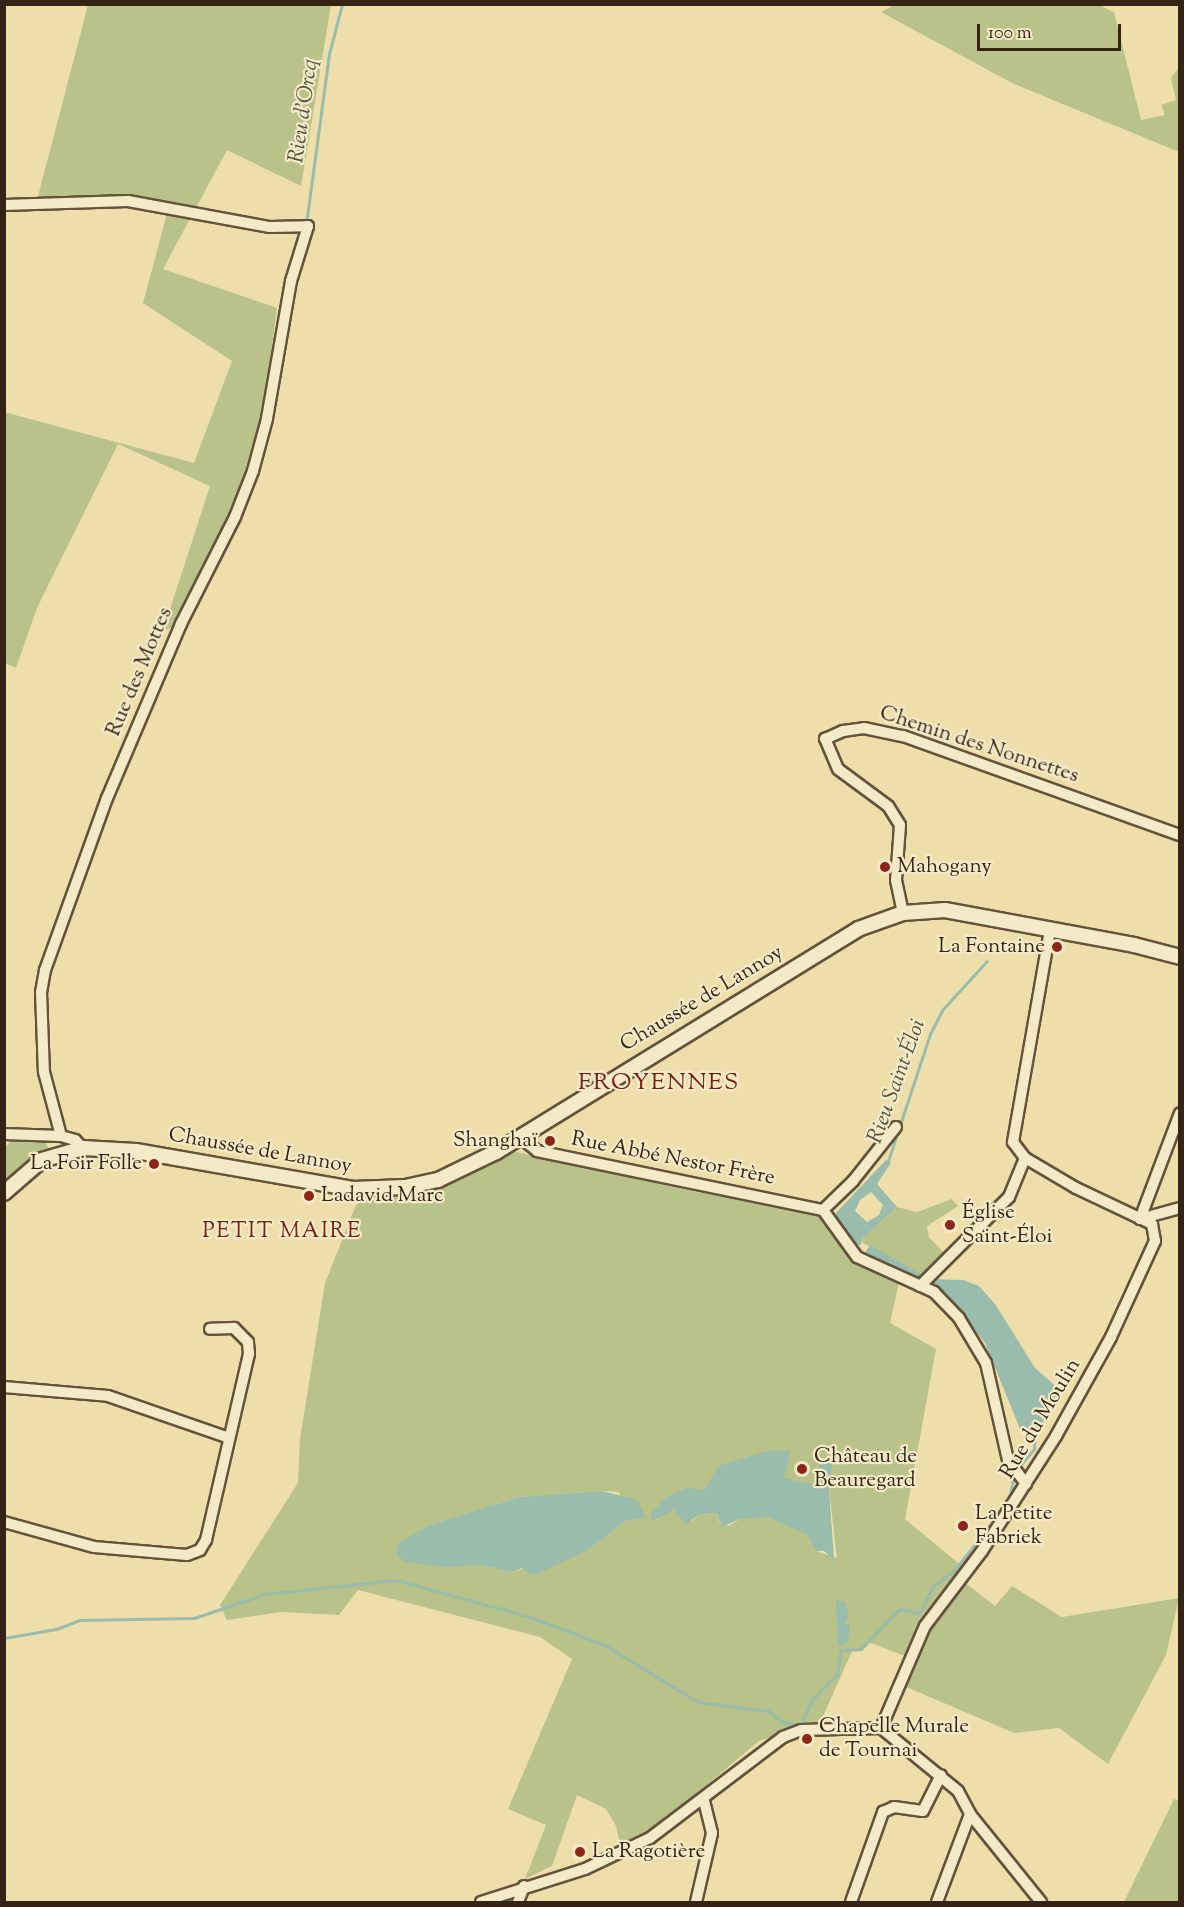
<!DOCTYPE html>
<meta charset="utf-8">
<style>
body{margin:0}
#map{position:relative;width:1184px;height:1907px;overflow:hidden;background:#eedfaa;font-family:"Sorts Mill Goudy",serif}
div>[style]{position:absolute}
.green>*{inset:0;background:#b8c289}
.water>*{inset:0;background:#99bcac}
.stream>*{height:3px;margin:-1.5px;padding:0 1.5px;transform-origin:1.5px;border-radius:1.5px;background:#99bcac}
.roads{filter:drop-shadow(2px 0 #63533b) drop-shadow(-2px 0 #63533b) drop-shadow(0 2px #63533b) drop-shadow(0 -2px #63533b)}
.minor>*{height:10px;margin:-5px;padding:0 5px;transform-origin:5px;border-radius:5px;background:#f4eac8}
.secondary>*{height:14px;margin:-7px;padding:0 7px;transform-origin:7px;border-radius:7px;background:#f4eac8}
.dots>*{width:16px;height:16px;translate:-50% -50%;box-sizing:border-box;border:3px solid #f4eac8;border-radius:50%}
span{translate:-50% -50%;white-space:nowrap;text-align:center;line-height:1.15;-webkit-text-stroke:4.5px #f4eac8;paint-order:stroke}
.street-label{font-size:21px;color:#352416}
.poi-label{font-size:21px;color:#352416}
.left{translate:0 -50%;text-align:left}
.right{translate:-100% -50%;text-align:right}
.water-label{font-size:22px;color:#535243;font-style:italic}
.neighbourhood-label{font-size:22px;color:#7a1f14;letter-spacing:1.5px}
.quarter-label{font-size:24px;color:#7a1f14;letter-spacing:1.5px}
.frame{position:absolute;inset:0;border:6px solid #352416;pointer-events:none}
.scale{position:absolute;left:977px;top:24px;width:144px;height:27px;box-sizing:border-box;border:3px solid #352416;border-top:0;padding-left:8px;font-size:18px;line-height:21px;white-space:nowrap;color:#352416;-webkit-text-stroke:4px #f4eac8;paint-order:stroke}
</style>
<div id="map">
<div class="green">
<i style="clip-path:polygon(88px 5px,331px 5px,301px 186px,227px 150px,163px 269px,277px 308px,258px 452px,241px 501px,181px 624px,163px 631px,210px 486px,118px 444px,37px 608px,16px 668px,5px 663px,4px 412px,194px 463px,232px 361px,143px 303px,169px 206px,36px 204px)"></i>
<i style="clip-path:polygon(895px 5px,1099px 5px,1114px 12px,1141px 120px,1165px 115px,1161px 105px,1176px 100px,1171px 78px,1179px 67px,1179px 152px,1012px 83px,881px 12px)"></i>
<i style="clip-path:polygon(13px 1139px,45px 1139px,48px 1148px,5px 1183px,5px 1147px)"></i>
<i style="clip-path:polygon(evenodd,512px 1151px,696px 1192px,821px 1213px,852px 1252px,900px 1278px,890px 1323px,936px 1349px,905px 1519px,963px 1567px,929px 1611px,905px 1656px,868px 1642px,861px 1649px,853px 1649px,820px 1723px,759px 1741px,653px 1830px,621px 1848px,616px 1826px,606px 1809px,577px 1795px,552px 1866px,525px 1879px,546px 1825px,508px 1809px,572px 1659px,540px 1637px,358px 1590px,339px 1615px,281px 1612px,227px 1620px,220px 1605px,298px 1483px,300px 1439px,325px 1283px,356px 1205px,362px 1200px,385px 1200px,443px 1187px,512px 1151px,767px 1451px,789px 1451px,783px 1478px,815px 1486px,821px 1460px,833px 1463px,829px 1489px,837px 1558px,816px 1551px,807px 1535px,767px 1516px,740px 1519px,729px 1526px,720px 1523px,717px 1513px,700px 1514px,692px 1521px,674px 1510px,664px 1511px,656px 1520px,651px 1513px,665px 1501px,704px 1490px,707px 1484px,767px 1451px,512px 1151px,602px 1491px,619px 1492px,627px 1520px,588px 1550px,512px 1572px,479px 1565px,419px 1533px,430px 1525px,520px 1497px,602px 1491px)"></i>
<i style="clip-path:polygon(952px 1199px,958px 1206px,927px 1226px,929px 1237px,945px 1254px,925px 1276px,863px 1243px,862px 1239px,897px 1207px,917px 1212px)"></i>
<i style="clip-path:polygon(964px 1582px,995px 1606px,1012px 1586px,1062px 1617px,1179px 1598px,1166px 1655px,1108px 1764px,1059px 1728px,1014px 1733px,904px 1686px,934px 1624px)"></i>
<i style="clip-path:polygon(1174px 1799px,1179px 1801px,1179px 1902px,1124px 1902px)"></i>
</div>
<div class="water">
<i style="clip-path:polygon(evenodd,886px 1160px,891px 1163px,877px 1184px,897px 1207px,862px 1239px,861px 1245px,852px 1243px,835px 1220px,836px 1213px,886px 1160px,871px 1192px,883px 1205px,879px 1215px,867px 1222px,855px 1211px,860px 1200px,871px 1192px)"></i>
<i style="clip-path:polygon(870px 1245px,930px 1279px,963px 1280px,979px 1286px,995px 1304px,1035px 1368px,1059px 1389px,1039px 1434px,1028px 1435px,1020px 1429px,985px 1343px,949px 1297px,922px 1279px,910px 1279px,867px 1261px,864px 1254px)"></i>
<i style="clip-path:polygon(767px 1451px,790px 1451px,784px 1478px,815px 1485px,821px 1459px,833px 1463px,829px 1489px,834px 1560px,824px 1551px,816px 1551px,807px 1535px,768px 1517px,740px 1519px,722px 1527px,717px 1513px,700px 1514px,686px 1524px,674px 1510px,652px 1521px,651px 1513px,667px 1497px,686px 1488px,704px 1490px,718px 1466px)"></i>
<i style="clip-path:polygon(602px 1491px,638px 1500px,645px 1518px,627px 1520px,588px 1550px,537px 1574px,530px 1574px,522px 1568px,512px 1572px,479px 1565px,444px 1567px,405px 1562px,397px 1555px,397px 1544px,430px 1525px,474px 1511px,520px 1497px)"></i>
<i style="clip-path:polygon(836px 1600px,845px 1602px,849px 1616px,844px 1623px,850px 1624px,848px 1642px,838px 1646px)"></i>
</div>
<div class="stream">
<i style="left:306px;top:224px;width:172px;rotate:-82.3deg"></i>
<i style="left:329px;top:54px;width:52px;rotate:-75.4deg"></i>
<i style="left:888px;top:1161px;width:134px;rotate:-71.7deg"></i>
<i style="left:930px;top:1034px;width:28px;rotate:-63deg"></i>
<i style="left:943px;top:1009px;width:65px;rotate:-47.5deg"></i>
<i style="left:1018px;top:1468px;width:25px;rotate:-50deg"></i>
<i style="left:1034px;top:1449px;width:14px;rotate:-86deg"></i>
<i style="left:4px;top:1638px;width:53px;rotate:-9.8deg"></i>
<i style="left:56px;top:1629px;width:25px;rotate:-21deg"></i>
<i style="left:79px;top:1620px;width:115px;rotate:-1deg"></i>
<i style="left:194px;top:1618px;width:75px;rotate:-18.7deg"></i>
<i style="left:265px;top:1594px;width:132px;rotate:-6.1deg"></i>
<i style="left:396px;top:1580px;width:139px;rotate:15.4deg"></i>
<i style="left:530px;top:1617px;width:80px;rotate:20.5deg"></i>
<i style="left:605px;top:1645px;width:109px;rotate:31.5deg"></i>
<i style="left:698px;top:1702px;width:71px;rotate:7.3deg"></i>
<i style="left:768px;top:1711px;width:19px;rotate:36deg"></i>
<i style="left:783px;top:1722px;width:17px;rotate:13deg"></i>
<i style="left:800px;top:1726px;width:29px;rotate:-65deg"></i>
<i style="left:812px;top:1700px;width:36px;rotate:-46deg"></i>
<i style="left:837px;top:1674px;width:24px;rotate:-81deg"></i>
<i style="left:841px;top:1650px;width:20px;rotate:-3deg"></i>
<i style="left:861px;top:1649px;width:55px;rotate:-46.5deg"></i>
<i style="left:899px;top:1609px;width:21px;rotate:11deg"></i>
<i style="left:920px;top:1613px;width:30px;rotate:-64deg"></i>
<i style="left:933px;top:1586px;width:24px;rotate:-35deg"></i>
<i style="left:953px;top:1572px;width:78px;rotate:-51.8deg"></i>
<i style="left:1001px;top:1511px;width:18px;rotate:-61deg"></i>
<i style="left:1010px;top:1495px;width:21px;rotate:-79deg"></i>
</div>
<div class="roads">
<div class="minor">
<i style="left:4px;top:205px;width:124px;rotate:-1.8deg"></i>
<i style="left:128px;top:201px;width:143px;rotate:10.4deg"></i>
<i style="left:269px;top:227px;width:39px;rotate:-1deg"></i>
<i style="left:308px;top:226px;width:58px;rotate:107.2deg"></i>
<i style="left:291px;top:281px;width:140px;rotate:99.9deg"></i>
<i style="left:267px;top:419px;width:54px;rotate:105.1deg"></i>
<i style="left:253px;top:471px;width:49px;rotate:111.4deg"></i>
<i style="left:235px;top:517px;width:120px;rotate:116.8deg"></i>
<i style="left:181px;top:624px;width:189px;rotate:113deg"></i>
<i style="left:107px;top:798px;width:183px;rotate:109.8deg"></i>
<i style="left:45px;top:970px;width:22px;rotate:100deg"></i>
<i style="left:41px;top:992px;width:80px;rotate:87.9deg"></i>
<i style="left:44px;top:1072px;width:66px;rotate:75.1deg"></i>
<i style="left:903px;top:913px;width:34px;rotate:-102deg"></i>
<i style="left:896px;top:880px;width:55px;rotate:-85.8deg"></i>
<i style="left:900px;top:825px;width:22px;rotate:-122deg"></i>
<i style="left:888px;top:806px;width:62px;rotate:-143.5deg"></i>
<i style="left:838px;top:769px;width:33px;rotate:-113deg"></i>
<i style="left:825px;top:739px;width:20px;rotate:-24deg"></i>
<i style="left:843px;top:731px;width:21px;rotate:-8deg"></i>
<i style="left:864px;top:728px;width:40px;rotate:12deg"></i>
<i style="left:903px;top:736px;width:294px;rotate:19.7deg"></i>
<i style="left:4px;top:1134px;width:57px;rotate:2deg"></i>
<i style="left:61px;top:1136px;width:15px;rotate:16deg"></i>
<i style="left:75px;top:1140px;width:11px;rotate:45deg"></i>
<i style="left:520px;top:1137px;width:22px;rotate:39deg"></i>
<i style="left:537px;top:1151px;width:292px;rotate:11.7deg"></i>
<i style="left:823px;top:1210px;width:58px;rotate:54.1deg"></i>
<i style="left:857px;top:1257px;width:85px;rotate:24.4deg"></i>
<i style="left:934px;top:1292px;width:36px;rotate:46deg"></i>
<i style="left:959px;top:1318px;width:52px;rotate:59deg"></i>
<i style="left:986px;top:1363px;width:99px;rotate:77.2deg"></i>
<i style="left:1008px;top:1460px;width:30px;rotate:53deg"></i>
<i style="left:823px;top:1210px;width:42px;rotate:-44deg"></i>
<i style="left:853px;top:1181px;width:69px;rotate:-51.5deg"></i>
<i style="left:1140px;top:1219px;width:113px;rotate:-69.3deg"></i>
<i style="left:1140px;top:1219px;width:41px;rotate:-15.4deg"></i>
<i style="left:920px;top:1286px;width:126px;rotate:-45deg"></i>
<i style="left:1009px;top:1197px;width:42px;rotate:-67.7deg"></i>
<i style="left:4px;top:1387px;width:104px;rotate:4.9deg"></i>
<i style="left:108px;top:1396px;width:128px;rotate:19.1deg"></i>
<i style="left:4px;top:1522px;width:93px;rotate:15.5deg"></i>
<i style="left:94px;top:1547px;width:93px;rotate:4.9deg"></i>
<i style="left:187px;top:1555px;width:14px;rotate:-21deg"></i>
<i style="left:200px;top:1550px;width:12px;rotate:-59deg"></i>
<i style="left:206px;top:1540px;width:191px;rotate:-77deg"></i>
<i style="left:249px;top:1354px;width:12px;rotate:-95deg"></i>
<i style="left:248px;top:1342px;width:20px;rotate:-135deg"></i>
<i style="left:234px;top:1328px;width:24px;rotate:178deg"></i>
<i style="left:881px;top:1728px;width:111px;rotate:-66.7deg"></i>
<i style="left:925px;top:1626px;width:94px;rotate:-52.8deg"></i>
<i style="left:982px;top:1551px;width:137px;rotate:-57.2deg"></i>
<i style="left:1056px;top:1436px;width:113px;rotate:-60.9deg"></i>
<i style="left:1111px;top:1337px;width:106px;rotate:-65.4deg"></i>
<i style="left:1155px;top:1241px;width:17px;rotate:-100deg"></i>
<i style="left:1152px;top:1224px;width:84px;rotate:-154.7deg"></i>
<i style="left:1076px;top:1188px;width:59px;rotate:-149.5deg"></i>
<i style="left:1025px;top:1158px;width:20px;rotate:-127deg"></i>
<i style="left:1013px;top:1142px;width:216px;rotate:-80.1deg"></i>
<i style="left:881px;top:1728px;width:99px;rotate:39.3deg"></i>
<i style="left:958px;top:1791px;width:26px;rotate:62deg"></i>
<i style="left:970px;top:1814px;width:113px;rotate:51.1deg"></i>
<i style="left:481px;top:1902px;width:109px;rotate:-17.6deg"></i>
<i style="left:585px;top:1869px;width:72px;rotate:-25.5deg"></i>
<i style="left:650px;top:1838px;width:167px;rotate:-37.2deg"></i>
<i style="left:783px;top:1737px;width:19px;rotate:-21deg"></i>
<i style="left:801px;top:1730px;width:80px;rotate:-1.4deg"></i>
<i style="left:518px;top:1902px;width:17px;rotate:-69deg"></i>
<i style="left:696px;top:1902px;width:71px;rotate:-76.9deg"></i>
<i style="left:712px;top:1833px;width:36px;rotate:-104deg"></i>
<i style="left:851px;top:1902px;width:96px;rotate:-70.4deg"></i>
<i style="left:883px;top:1812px;width:12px;rotate:-24deg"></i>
<i style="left:894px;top:1807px;width:29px;rotate:8deg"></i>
<i style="left:923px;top:1811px;width:40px;rotate:-63.4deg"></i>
<i style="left:937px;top:1902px;width:94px;rotate:-69.4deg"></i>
</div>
<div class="secondary">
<i style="left:4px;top:1193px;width:50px;rotate:-41deg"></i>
<i style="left:42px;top:1160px;width:43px;rotate:-16.3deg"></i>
<i style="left:83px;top:1148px;width:53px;rotate:3.2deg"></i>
<i style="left:136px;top:1151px;width:220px;rotate:9.9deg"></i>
<i style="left:353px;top:1189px;width:52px;rotate:-2.2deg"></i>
<i style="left:405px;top:1187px;width:34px;rotate:-12deg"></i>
<i style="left:438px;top:1180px;width:64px;rotate:-25.8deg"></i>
<i style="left:496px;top:1152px;width:425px;rotate:-31.6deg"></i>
<i style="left:858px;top:929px;width:48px;rotate:-19.6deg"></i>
<i style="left:903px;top:913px;width:42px;rotate:-4.1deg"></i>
<i style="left:945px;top:910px;width:192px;rotate:10.5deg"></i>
<i style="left:1134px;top:945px;width:48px;rotate:14.6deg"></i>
</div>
</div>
<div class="dots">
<i style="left:885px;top:867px;background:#8f2418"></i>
<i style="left:1057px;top:947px;background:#8f2418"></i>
<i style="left:550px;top:1141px;background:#8f2418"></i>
<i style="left:154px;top:1164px;background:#8f2418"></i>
<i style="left:309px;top:1196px;background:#8f2418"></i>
<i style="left:950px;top:1225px;background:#8f2418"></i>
<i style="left:802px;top:1469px;background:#8f2418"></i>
<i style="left:963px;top:1526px;background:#8f2418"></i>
<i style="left:807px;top:1739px;background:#8f2418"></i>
<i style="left:580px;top:1852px;background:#8f2418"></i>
</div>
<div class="street-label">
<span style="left:140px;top:672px;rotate:-67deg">Rue des Mottes</span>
<span style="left:979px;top:745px;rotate:18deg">Chemin des Nonnettes</span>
<span style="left:702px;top:999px;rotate:-31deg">Chaussée de Lannoy</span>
<span style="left:260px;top:1151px;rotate:10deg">Chaussée de Lannoy</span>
<span style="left:673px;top:1159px;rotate:11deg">Rue Abbé Nestor Frère</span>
<span style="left:1041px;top:1419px;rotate:-59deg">Rue du Moulin</span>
</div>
<div class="poi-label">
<span class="left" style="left:897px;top:867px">Mahogany</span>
<span class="right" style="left:1045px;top:947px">La Fontaine</span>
<span class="right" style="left:538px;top:1141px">Shanghaï</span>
<span class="right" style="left:142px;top:1164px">La Foir Folle</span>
<span class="left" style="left:321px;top:1196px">Ladavid Marc</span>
<span class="left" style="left:962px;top:1225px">Église<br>Saint-Éloi</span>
<span class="left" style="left:814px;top:1469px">Château de<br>Beauregard</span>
<span class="left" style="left:975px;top:1526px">La Petite<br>Fabriek</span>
<span class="left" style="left:819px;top:1739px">Chapelle Murale<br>de Tournai</span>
<span class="left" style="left:592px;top:1852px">La Ragotière</span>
</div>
<div class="water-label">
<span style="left:305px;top:111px;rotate:-82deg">Rieu d'Orcq</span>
<span style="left:898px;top:1082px;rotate:-70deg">Rieu Saint-Éloi</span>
</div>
<div class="neighbourhood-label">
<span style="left:282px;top:1233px">PETIT MAIRE</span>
</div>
<div class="quarter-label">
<span style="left:659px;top:1084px">FROYENNES</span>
</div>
<div class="frame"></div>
<div class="scale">100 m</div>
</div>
